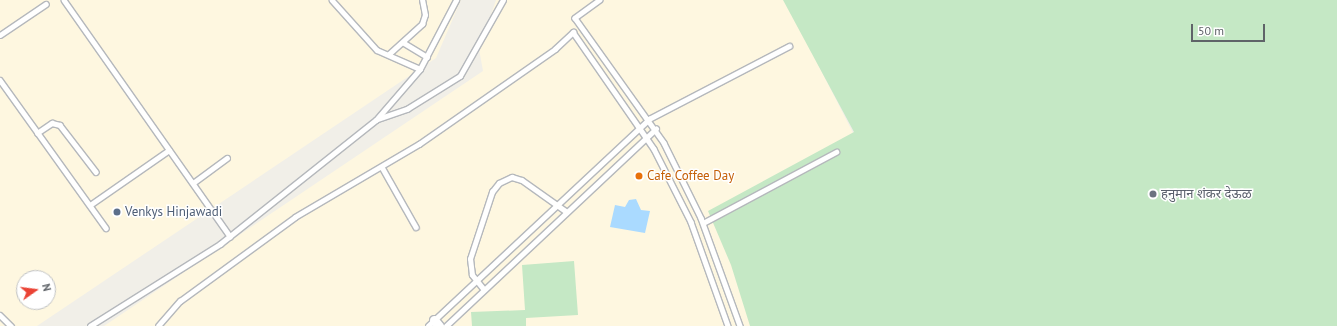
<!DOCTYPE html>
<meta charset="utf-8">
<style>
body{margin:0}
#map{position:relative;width:1337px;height:326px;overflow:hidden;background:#f1efe8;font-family:"PT Sans","Noto Sans Devanagari",sans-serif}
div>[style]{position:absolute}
.commercial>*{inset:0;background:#fef7e0}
.green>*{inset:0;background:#c5e8c5}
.water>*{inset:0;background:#aadaff}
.roads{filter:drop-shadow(1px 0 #b5b8bc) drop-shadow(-1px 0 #b5b8bc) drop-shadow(0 1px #b5b8bc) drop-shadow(0 -1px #b5b8bc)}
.service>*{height:4.5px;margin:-2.25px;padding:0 2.25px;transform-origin:2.25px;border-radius:2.25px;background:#fff}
.minor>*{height:9px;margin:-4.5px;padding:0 4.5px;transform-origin:4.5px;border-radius:4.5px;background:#fff}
.dots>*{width:11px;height:11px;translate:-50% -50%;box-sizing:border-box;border:2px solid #fff;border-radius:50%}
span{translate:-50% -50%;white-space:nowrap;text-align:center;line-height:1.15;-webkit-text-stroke:3px #fff;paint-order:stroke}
.food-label{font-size:13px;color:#c56008}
.left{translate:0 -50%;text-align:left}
.worship-label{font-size:13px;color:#5b616d}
.service-label{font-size:13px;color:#4e5e75}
.north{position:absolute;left:16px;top:270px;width:40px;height:40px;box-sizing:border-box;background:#fff;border:1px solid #bfc1c3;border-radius:50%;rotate:76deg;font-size:11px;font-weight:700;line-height:16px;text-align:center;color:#5f6368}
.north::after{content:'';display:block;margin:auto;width:14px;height:18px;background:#ea4335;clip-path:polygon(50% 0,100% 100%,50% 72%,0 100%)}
.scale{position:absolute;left:1191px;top:24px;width:74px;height:18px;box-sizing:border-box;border:2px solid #5f6368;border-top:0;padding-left:5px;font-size:12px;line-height:14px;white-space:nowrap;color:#5f6368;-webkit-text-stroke:3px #fff;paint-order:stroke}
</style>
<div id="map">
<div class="commercial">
<i style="clip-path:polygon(evenodd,0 0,461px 0,436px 58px,37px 326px,0 326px,0 0,24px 278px,48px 278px,48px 302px,24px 302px,24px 278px)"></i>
<i style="clip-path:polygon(496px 0,785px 0,895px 215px,942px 326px,104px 326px,483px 71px,479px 49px)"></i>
</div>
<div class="green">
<i style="clip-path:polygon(783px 0,1337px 0,1337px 326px,750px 326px,731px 265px,708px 211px,854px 132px)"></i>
<i style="clip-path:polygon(574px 261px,578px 315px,526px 318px,526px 326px,472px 326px,471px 312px,525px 310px,522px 265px)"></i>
</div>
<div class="water">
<i style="clip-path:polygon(636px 199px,641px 210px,650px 211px,645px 233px,610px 227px,615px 205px,625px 207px,629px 200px)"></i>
</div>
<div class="roads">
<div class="service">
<i style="left:64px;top:0;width:289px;rotate:54.9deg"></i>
<i style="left:332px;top:0;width:67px;rotate:48deg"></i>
<i style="left:377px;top:50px;width:47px;rotate:23.8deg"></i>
<i style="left:600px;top:0;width:31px;rotate:144deg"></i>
<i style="left:575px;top:18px;width:153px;rotate:54.5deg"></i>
<i style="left:664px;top:143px;width:84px;rotate:63.7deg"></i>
<i style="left:701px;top:218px;width:115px;rotate:70.1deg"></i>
<i style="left:0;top:35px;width:55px;rotate:-34deg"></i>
<i style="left:404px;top:43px;width:27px;rotate:31deg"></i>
<i style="left:389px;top:54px;width:45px;rotate:-42.3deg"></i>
<i style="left:422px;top:24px;width:9px;rotate:-72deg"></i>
<i style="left:425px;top:15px;width:15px;rotate:-101deg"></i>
<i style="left:0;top:80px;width:182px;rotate:54.4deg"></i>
<i style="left:378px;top:119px;width:31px;rotate:-19deg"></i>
<i style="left:407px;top:109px;width:62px;rotate:-31.9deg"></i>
<i style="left:460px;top:76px;width:87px;rotate:-60.5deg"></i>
<i style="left:37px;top:133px;width:18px;rotate:-34deg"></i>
<i style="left:52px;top:123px;width:8px;rotate:14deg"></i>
<i style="left:60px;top:125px;width:59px;rotate:52.5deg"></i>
<i style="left:382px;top:167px;width:69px;rotate:60.5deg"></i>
<i style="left:193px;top:183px;width:42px;rotate:-36.3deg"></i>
<i style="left:90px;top:205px;width:96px;rotate:-34.8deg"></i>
<i style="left:703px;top:223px;width:151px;rotate:-28.1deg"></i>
<i style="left:484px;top:290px;width:19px;rotate:-129deg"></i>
<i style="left:472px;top:275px;width:16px;rotate:-97deg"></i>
<i style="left:470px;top:259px;width:71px;rotate:-71.8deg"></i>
<i style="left:492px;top:192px;width:11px;rotate:-52deg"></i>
<i style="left:499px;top:183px;width:14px;rotate:-25deg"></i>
<i style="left:512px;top:177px;width:10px;rotate:17deg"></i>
<i style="left:522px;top:180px;width:55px;rotate:35.4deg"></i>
<i style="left:0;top:315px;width:16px;rotate:45deg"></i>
<i style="left:90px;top:326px;width:154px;rotate:-32.2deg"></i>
<i style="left:220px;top:244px;width:199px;rotate:-38.5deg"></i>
<i style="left:376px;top:120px;width:67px;rotate:-49.2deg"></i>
<i style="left:420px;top:69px;width:78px;rotate:-62.4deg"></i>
<i style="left:158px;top:326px;width:33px;rotate:-49deg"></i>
<i style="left:180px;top:301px;width:142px;rotate:-36.1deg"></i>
<i style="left:295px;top:217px;width:144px;rotate:-30.5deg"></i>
<i style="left:419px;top:144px;width:166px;rotate:-34.9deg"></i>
<i style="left:555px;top:49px;width:25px;rotate:-43deg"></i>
<i style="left:573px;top:32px;width:142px;rotate:55.3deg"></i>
<i style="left:654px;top:149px;width:82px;rotate:63.1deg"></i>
<i style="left:691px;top:222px;width:110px;rotate:70.4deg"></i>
<i style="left:428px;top:326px;width:303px;rotate:-43.1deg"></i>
<i style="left:649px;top:119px;width:158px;rotate:-27.5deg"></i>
<i style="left:446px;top:326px;width:288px;rotate:-43.2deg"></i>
</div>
<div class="minor">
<i style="left:434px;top:320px;width:8px;rotate:50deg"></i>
</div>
</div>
<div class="dots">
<i style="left:639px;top:176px;background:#e8710a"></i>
<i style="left:1153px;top:194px;background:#6b7280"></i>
<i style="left:117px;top:212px;background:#5c6f8a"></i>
</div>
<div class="food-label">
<span class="left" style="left:647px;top:176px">Cafe Coffee Day</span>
</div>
<div class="worship-label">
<span class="left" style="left:1161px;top:194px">हनुमान शंकर देऊळ</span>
</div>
<div class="service-label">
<span class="left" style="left:125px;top:212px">Venkys Hinjawadi</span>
</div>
<div class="north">N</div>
<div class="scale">50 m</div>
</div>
